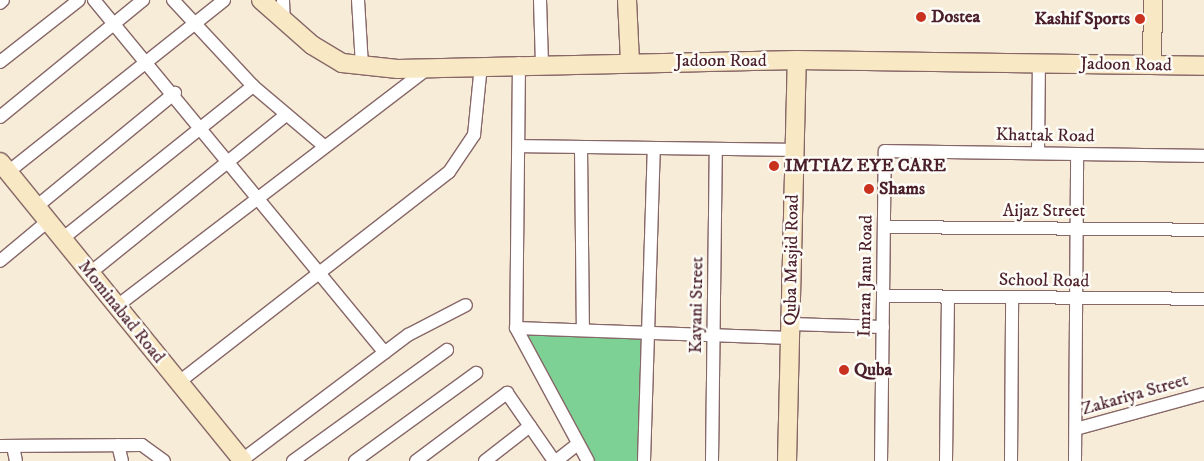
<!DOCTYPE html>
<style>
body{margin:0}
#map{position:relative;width:1204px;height:461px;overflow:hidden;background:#f7ecd8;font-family:"IM FELL DW Pica",serif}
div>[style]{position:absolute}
.green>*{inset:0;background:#7dd194}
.roads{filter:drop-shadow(1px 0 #876768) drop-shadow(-1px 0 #876768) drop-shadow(0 1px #876768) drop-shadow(0 -1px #876768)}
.street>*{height:12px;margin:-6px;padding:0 6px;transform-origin:6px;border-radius:6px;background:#fff}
.secondary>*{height:18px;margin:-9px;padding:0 9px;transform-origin:9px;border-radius:9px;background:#f8e8c3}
.dots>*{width:14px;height:14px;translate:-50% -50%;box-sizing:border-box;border:2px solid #fdfcf7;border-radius:50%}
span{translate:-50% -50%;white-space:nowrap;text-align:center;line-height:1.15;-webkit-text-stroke:5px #fdfcf7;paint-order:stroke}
.poi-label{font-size:18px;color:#4a1f2b;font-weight:700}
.left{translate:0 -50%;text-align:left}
.right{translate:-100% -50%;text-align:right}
.street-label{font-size:18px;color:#4a1f2b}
</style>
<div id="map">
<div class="green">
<i style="clip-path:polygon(516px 328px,647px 333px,644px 461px,588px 461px)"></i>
</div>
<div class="roads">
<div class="street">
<i style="left:94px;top:0;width:457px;rotate:50.5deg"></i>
<i style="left:173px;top:0;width:117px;rotate:47.1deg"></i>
<i style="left:253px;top:86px;width:93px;rotate:40.2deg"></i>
<i style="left:283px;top:0;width:23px;rotate:88deg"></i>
<i style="left:358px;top:0;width:65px;rotate:86.5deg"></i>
<i style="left:540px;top:0;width:63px;rotate:88.2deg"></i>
<i style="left:0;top:3px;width:4px;rotate:-45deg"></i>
<i style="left:0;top:62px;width:100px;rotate:-38.1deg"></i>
<i style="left:519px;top:63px;width:265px;rotate:90.6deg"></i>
<i style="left:516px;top:328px;width:151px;rotate:61.6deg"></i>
<i style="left:0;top:117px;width:185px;rotate:-39.3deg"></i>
<i style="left:519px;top:146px;width:276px;rotate:0.8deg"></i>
<i style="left:581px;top:147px;width:183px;rotate:89.4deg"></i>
<i style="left:1038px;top:153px;width:90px;rotate:-89.4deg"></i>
<i style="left:8px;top:172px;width:276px;rotate:-38.5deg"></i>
<i style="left:36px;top:207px;width:180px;rotate:-39.4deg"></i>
<i style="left:884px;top:227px;width:320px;rotate:0.5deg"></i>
<i style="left:62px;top:239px;width:245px;rotate:-38.7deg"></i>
<i style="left:0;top:261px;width:62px;rotate:-39.8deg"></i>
<i style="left:90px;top:273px;width:252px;rotate:-38.9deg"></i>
<i style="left:883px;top:296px;width:321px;rotate:0.5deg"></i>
<i style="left:117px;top:306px;width:392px;rotate:-37.4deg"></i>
<i style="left:791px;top:324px;width:92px;rotate:1.9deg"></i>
<i style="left:516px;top:328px;width:274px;rotate:2.1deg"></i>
<i style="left:179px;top:382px;width:342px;rotate:-37.9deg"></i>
<i style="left:449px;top:172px;width:45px;rotate:-56deg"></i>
<i style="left:474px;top:135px;width:70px;rotate:-84.3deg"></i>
<i style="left:1076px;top:429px;width:133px;rotate:-15.3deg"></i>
<i style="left:118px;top:445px;width:16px;rotate:76deg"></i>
<i style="left:0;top:446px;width:142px;rotate:-0.4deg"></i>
<i style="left:142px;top:445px;width:27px;rotate:36deg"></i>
<i style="left:13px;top:446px;width:15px;rotate:79deg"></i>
<i style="left:242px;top:460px;width:208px;rotate:-37deg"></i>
<i style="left:408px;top:335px;width:65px;rotate:-27.3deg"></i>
<i style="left:293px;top:461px;width:190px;rotate:-35.8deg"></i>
<i style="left:355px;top:461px;width:150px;rotate:-36deg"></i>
<i style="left:416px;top:461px;width:114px;rotate:-36.8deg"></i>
<i style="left:507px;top:393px;width:83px;rotate:55.3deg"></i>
<i style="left:485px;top:461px;width:57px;rotate:-37.9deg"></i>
<i style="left:556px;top:461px;width:28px;rotate:-38deg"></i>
<i style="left:644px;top:461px;width:313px;rotate:-88.2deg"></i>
<i style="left:712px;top:461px;width:312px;rotate:-89.3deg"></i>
<i style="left:881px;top:461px;width:310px;rotate:-89.3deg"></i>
<i style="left:885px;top:151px;width:319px;rotate:0.9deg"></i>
<i style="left:946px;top:461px;width:164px;rotate:-89.3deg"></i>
<i style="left:1011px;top:461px;width:163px;rotate:-89.6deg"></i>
<i style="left:1075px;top:461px;width:307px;rotate:-89.6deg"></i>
</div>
<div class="secondary">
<i style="left:261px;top:0;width:68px;rotate:41.4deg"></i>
<i style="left:312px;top:45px;width:35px;rotate:31deg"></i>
<i style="left:342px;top:63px;width:56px;rotate:6.1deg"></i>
<i style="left:398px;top:69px;width:399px;rotate:-1.3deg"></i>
<i style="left:797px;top:60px;width:407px;rotate:0.8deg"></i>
<i style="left:627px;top:0;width:61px;rotate:87.2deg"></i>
<i style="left:1152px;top:65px;width:65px;rotate:-89.1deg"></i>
<i style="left:0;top:162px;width:385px;rotate:50.9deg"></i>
<i style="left:787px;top:461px;width:401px;rotate:-88.6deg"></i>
</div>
</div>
<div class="dots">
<i style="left:921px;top:17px;background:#c8321e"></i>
<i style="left:1140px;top:19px;background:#c8321e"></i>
<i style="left:774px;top:166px;background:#c8321e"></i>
<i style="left:869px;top:189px;background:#c8321e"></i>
<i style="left:844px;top:370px;background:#c8321e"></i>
</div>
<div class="poi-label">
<span class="left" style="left:931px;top:17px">Dostea</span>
<span class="right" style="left:1130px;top:19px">Kashif Sports</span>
<span class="left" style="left:785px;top:166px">IMTIAZ EYE CARE</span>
<span class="left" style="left:879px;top:189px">Shams</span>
<span class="left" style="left:854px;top:370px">Quba</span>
</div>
<div class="street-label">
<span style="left:721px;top:61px">Jadoon Road</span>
<span style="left:1126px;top:65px;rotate:1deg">Jadoon Road</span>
<span style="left:1045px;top:136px;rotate:1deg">Khattak Road</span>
<span style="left:1044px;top:211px">Aijaz Street</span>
<span style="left:792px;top:260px;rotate:-89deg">Quba Masjid Road</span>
<span style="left:866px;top:276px;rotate:-89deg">Imran Janu Road</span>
<span style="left:1044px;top:281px;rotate:1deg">School Road</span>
<span style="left:697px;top:305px;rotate:-89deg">Kayani Street</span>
<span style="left:121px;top:312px;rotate:51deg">Mominabad Road</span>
<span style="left:1135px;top:395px;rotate:-16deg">Zakariya Street</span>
</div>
</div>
